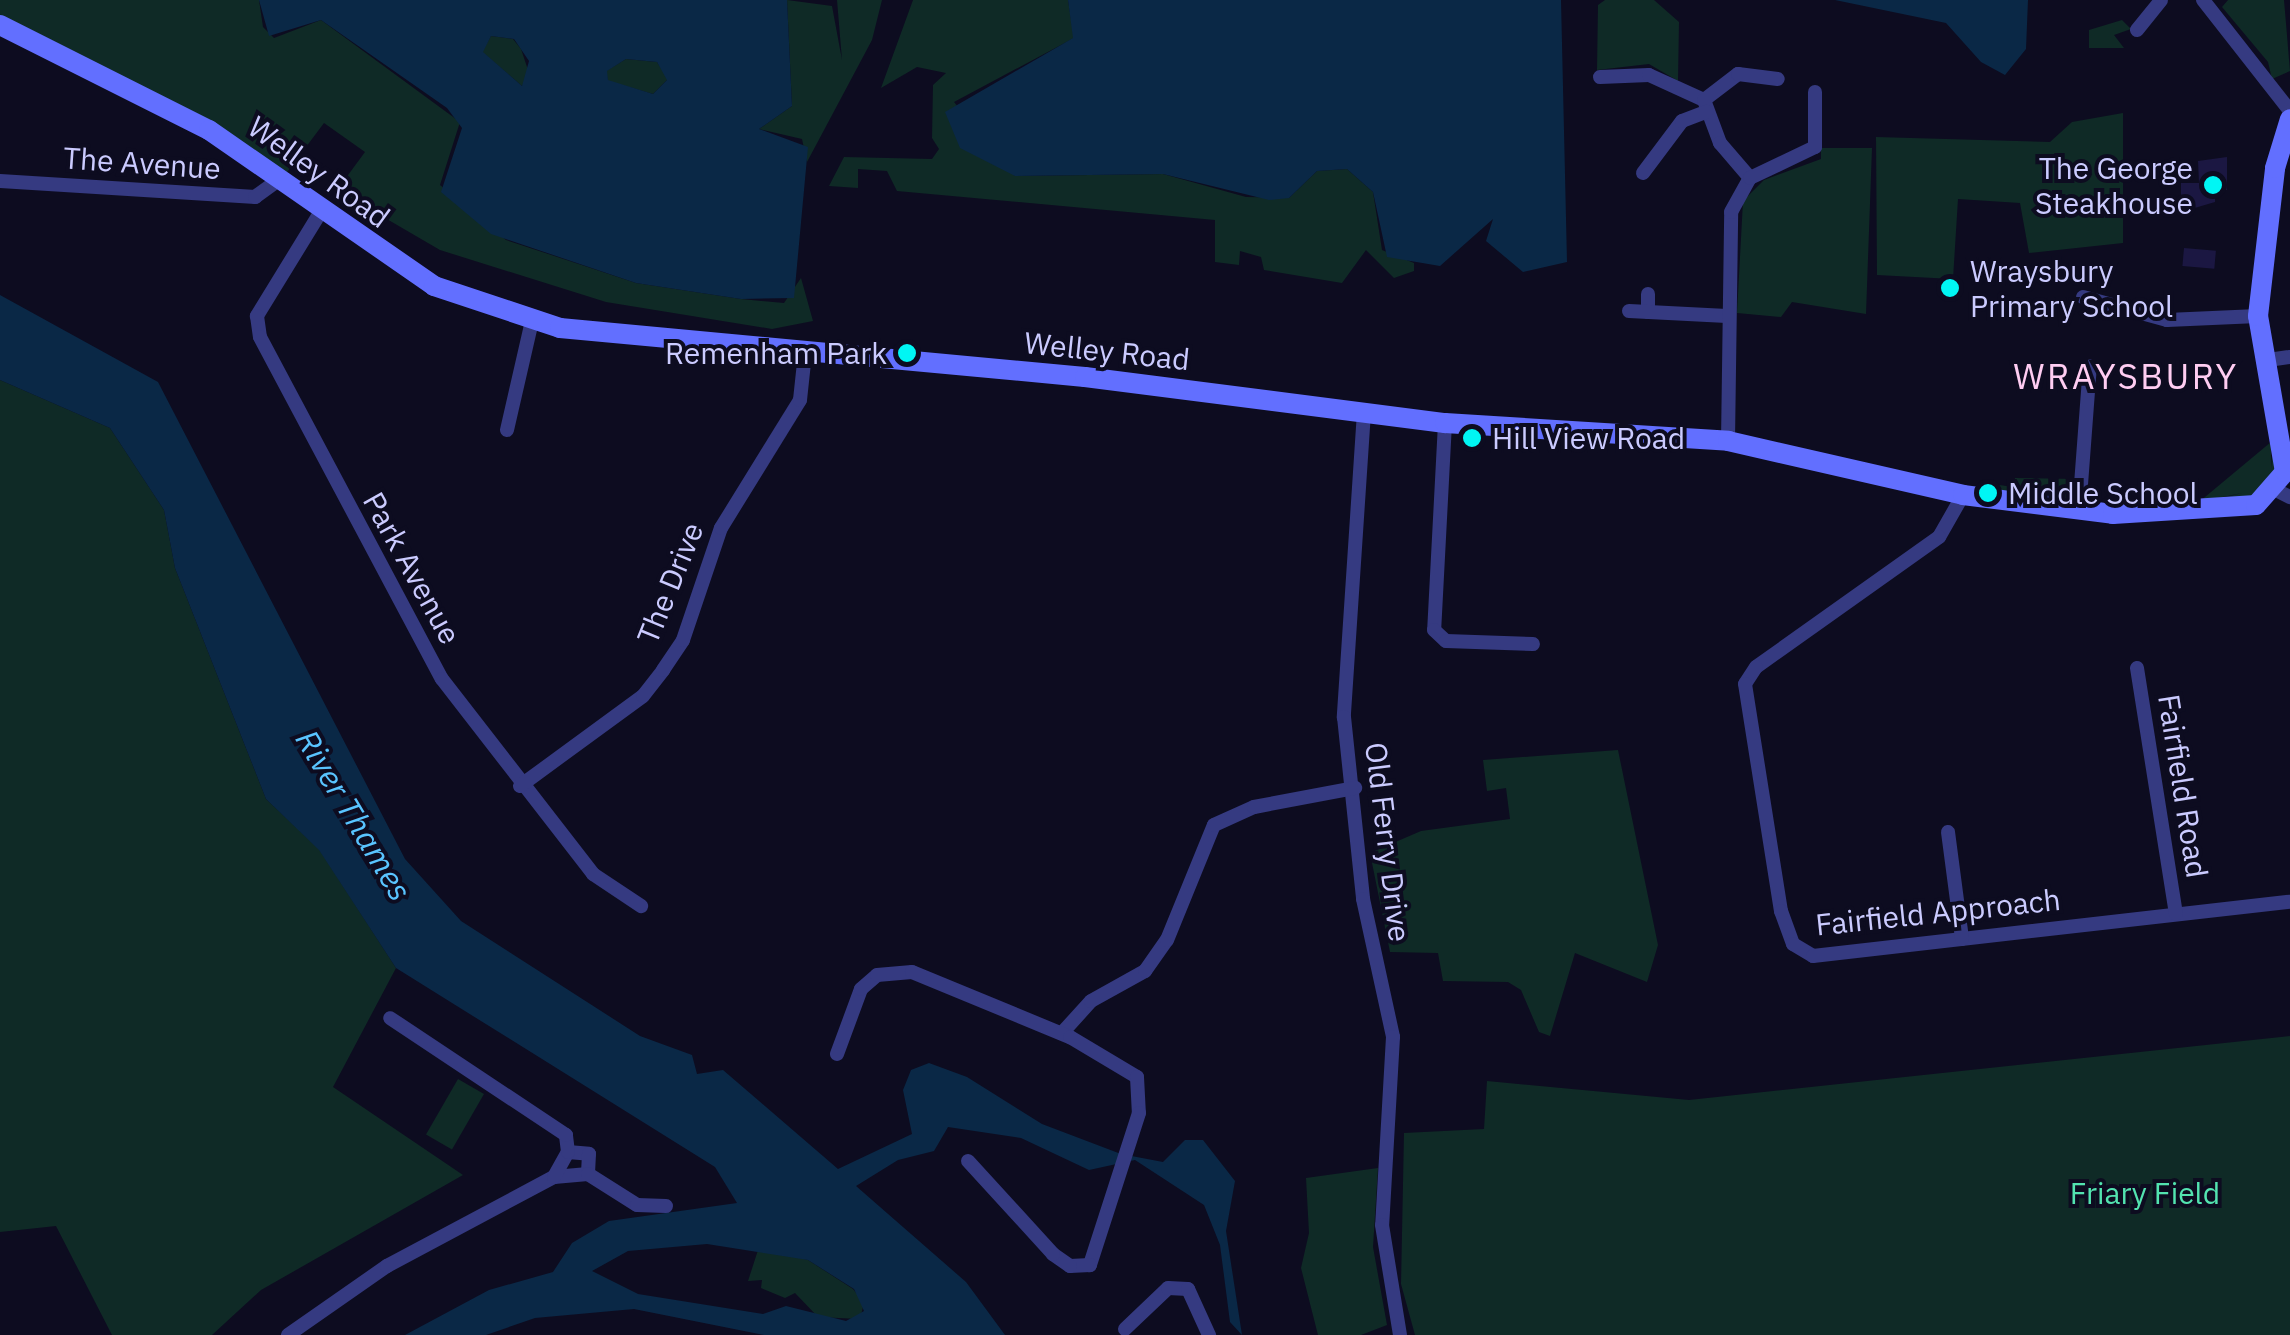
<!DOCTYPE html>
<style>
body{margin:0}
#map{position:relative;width:2290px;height:1335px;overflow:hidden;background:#0d0c20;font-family:"IBM Plex Sans",sans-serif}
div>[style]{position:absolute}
.green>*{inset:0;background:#0f2a26;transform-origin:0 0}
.water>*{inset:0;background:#0a2846}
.building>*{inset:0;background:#1b1742;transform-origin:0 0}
.minor>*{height:14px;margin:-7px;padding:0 7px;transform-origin:7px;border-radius:7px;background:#353a81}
.secondary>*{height:20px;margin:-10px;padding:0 10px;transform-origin:10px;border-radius:10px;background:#626fff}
.dots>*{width:28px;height:28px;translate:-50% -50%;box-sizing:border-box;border:5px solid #0d0c20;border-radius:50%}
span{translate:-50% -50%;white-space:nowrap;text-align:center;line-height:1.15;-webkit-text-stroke:8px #0d0c20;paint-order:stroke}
.street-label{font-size:30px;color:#cbcbff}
.poi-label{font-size:30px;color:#cbcbff}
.right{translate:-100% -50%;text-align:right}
.left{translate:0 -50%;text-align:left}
.park-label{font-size:30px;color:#53e3b0}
.water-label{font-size:32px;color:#59c4ff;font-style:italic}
.quarter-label{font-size:35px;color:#ffcdf2;letter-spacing:2.5px}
</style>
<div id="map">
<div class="green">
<i style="clip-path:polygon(0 0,259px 0,263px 27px,274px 38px,321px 20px,460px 122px,440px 185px,506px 240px,636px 283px,741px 299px,784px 303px,801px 278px,813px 321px,772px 329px,606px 302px,440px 250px,337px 190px,365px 152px,324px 123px,279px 183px,209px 130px,0 25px)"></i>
<i style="clip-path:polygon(787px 0,832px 6px,842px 60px,837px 0,882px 0,872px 40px,807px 162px,802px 139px,759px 129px,792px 106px)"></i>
<i style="clip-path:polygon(913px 0,1068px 0,1074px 38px,954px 102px,1015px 176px,1163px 174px,1246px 197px,1289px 198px,1317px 171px,1347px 169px,1373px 192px,1382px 250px,1414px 263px,1414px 271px,1394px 278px,1366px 250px,1342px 283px,1264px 270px,1261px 257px,1240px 251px,1239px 265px,1215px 262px,1215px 220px,897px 191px,887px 171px,858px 169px,858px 188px,829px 186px,844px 157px,932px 159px,939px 149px,932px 138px,933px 85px,946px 73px,917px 67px,881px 88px)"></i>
<i style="clip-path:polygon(1605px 0,1654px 0,1679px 22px,1678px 81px,1649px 64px,1597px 70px,1598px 5px)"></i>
<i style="clip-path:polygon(2228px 0,2284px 0,2290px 71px,2272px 79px,2268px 62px,2222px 7px)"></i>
<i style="clip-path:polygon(2122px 20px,2131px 29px,2114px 35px,2124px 48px,2089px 48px,2089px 30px)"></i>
<i style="clip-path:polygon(491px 36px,513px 39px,521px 49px,530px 76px,522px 86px,482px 52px)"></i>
<i style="clip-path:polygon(626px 59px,657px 62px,668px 79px,653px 94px,608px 81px,606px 71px)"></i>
<i style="clip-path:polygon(2123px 113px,2123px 243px,2029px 253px,2020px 203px,1958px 199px,1953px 279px,1877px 275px,1876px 137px,2050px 142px,2072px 122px)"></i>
<i style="clip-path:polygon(1821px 148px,1872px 148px,1866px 314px,1792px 302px,1781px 317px,1737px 313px,1743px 201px,1764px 180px,1821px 159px)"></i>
<i style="clip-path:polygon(0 380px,110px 428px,164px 510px,175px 568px,266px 799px,319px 849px,396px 968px,333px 1087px,463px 1175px,261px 1290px,212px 1335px,112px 1335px,56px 1226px,0 1232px)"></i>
<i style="clip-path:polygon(2271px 442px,2271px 468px,2273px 442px,2277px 466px,2256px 496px,2198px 504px,2242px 493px,2199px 502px)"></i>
<i style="clip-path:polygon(2015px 478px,2076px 479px,2074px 495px,2062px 503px,1983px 491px,1986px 483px,2013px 487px)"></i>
<i style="clip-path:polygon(1618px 750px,1658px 945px,1647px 982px,1575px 953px,1550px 1036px,1539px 1032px,1521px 990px,1508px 982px,1443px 981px,1438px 953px,1390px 952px,1370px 853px,1421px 831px,1510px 819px,1506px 788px,1487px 791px,1483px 760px)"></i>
<i style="clip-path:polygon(2290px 1036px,2290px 1335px,1415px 1335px,1401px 1284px,1404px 1133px,1484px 1129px,1487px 1081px,1689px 1100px)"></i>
<i style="left:458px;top:1079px;width:30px;height:64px;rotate:30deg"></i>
<i style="clip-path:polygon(1378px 1168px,1373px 1247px,1387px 1325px,1361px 1335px,1318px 1335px,1301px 1268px,1309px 1233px,1306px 1178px)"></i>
<i style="clip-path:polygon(759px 1247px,808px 1260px,853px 1289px,864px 1303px,860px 1319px,818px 1317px,795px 1293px,785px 1298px,761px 1288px,762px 1280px,748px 1281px)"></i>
</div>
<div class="water">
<i style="clip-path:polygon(evenodd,259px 0,787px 0,792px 106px,759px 129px,808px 147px,794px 298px,741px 299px,636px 283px,491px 234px,441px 192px,462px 128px,447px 108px,321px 20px,269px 36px,259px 0,491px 36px,514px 39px,529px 61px,522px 86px,483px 52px,491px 36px,259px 0,626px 59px,657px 62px,667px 80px,653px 94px,608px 80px,607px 71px,626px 59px)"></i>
<i style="clip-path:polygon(1068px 0,1561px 0,1567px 262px,1523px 272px,1486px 241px,1493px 219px,1440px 266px,1387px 257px,1373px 192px,1347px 169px,1317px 171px,1289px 198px,1269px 200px,1163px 174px,1015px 176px,960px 148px,945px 112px,1073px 38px)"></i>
<i style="clip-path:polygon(1835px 0,2028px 0,2026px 49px,2005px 75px,1981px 62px,1946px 23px)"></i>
<i style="clip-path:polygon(evenodd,0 295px,158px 382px,405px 859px,461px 921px,640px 1036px,692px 1055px,697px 1074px,723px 1070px,838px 1169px,912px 1134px,903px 1090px,911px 1070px,929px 1063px,967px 1077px,1042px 1124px,1121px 1154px,1163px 1162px,1185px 1140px,1203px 1140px,1235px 1181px,1226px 1231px,1242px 1335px,1230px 1322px,1220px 1245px,1204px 1205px,1135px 1160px,1089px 1170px,1021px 1138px,948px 1127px,934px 1151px,898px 1160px,856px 1186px,966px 1282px,1005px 1335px,764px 1335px,634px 1309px,535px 1318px,486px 1335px,405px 1335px,489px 1290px,553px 1272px,572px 1243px,609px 1221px,737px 1203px,715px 1167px,396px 968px,319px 850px,266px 799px,175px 568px,164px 510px,110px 428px,0 380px,0 295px,707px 1244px,808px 1260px,854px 1289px,864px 1311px,846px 1321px,786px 1306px,763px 1314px,638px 1294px,592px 1271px,628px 1251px,707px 1244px)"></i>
</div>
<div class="building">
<i style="clip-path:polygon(2227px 157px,2227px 190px,2215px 190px,2215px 202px,2181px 212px,2181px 183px,2199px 183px,2198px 161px)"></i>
<i style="left:2184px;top:248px;width:32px;height:18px;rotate:5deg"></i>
</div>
<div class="minor">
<i style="left:2203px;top:0;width:141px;rotate:51.9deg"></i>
<i style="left:2137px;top:30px;width:38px;rotate:-51deg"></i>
<i style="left:1600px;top:77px;width:49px;rotate:-2.3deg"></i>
<i style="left:1649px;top:75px;width:60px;rotate:24.4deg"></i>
<i style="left:1704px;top:100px;width:46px;rotate:69.6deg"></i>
<i style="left:1720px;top:143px;width:46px;rotate:49.4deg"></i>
<i style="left:1704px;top:100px;width:43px;rotate:-37.4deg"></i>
<i style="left:1738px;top:74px;width:40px;rotate:7.1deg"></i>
<i style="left:1643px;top:173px;width:65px;rotate:-53.1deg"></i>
<i style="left:1682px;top:121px;width:26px;rotate:-21deg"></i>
<i style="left:0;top:181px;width:256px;rotate:3.6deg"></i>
<i style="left:255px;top:197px;width:26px;rotate:-36deg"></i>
<i style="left:320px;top:213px;width:121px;rotate:121.5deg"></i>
<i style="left:257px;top:316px;width:21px;rotate:82deg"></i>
<i style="left:260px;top:337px;width:387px;rotate:62deg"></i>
<i style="left:442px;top:679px;width:247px;rotate:52.2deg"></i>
<i style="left:593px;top:874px;width:58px;rotate:33.7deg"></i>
<i style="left:1648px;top:294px;width:18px;rotate:90deg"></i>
<i style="left:2083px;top:297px;width:87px;rotate:15.3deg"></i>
<i style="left:2167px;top:320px;width:91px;rotate:-2.5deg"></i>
<i style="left:1629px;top:311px;width:98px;rotate:2.9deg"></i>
<i style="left:2268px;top:360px;width:22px;rotate:-8deg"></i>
<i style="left:1364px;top:412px;width:306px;rotate:93.8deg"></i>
<i style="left:1344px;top:717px;width:183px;rotate:84deg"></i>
<i style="left:1363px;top:899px;width:141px;rotate:77.7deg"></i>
<i style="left:1393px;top:1037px;width:188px;rotate:93.3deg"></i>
<i style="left:1382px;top:1225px;width:111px;rotate:80.7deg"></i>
<i style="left:1445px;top:423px;width:207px;rotate:93deg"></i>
<i style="left:1434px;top:630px;width:16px;rotate:43deg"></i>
<i style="left:1446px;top:641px;width:87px;rotate:2deg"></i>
<i style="left:507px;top:430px;width:112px;rotate:-77.1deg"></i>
<i style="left:1728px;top:441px;width:229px;rotate:-89.2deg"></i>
<i style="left:1731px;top:212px;width:39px;rotate:-61deg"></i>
<i style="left:1750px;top:178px;width:72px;rotate:-25.5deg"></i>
<i style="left:1815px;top:147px;width:55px;rotate:-90deg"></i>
<i style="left:2276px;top:490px;width:16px;rotate:27deg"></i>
<i style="left:1963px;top:495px;width:48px;rotate:119.7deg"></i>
<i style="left:1939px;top:537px;width:224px;rotate:144.6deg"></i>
<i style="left:1756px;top:667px;width:20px;rotate:123deg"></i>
<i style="left:1745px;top:684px;width:230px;rotate:81deg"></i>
<i style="left:1781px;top:911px;width:35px;rotate:70deg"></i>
<i style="left:1793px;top:944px;width:23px;rotate:31deg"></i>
<i style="left:1813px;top:956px;width:480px;rotate:-6.5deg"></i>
<i style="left:2079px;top:511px;width:145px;rotate:-85.7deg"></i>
<i style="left:2137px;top:668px;width:249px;rotate:81deg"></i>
<i style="left:520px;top:786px;width:152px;rotate:-36.2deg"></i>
<i style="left:643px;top:696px;width:33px;rotate:-52deg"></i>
<i style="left:663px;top:670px;width:36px;rotate:-56deg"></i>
<i style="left:683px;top:640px;width:118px;rotate:-71.3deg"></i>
<i style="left:721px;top:528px;width:150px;rotate:-58.3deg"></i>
<i style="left:800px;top:400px;width:47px;rotate:-83.9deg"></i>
<i style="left:1948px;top:832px;width:108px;rotate:82.5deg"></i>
<i style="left:1062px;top:1033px;width:43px;rotate:-47.8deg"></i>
<i style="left:1091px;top:1001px;width:62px;rotate:-29.1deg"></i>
<i style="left:1145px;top:971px;width:38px;rotate:-55deg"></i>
<i style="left:1167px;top:940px;width:124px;rotate:-67.8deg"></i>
<i style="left:1214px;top:825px;width:44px;rotate:-24.2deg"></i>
<i style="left:1254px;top:807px;width:103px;rotate:-10.7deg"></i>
<i style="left:837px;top:1054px;width:69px;rotate:-69.7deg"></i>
<i style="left:861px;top:989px;width:21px;rotate:-41deg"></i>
<i style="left:877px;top:975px;width:35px;rotate:-5deg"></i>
<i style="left:912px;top:972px;width:171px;rotate:22.4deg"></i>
<i style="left:1070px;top:1037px;width:78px;rotate:30.8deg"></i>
<i style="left:1137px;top:1077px;width:36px;rotate:87deg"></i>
<i style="left:1139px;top:1113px;width:160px;rotate:107.9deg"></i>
<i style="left:1090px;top:1265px;width:20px;rotate:177deg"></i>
<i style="left:1070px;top:1266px;width:21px;rotate:-145deg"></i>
<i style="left:1053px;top:1254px;width:126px;rotate:-132.4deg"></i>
<i style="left:568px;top:1152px;width:21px;rotate:5deg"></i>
<i style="left:589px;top:1154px;width:20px;rotate:93deg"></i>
<i style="left:554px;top:1177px;width:34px;rotate:-5deg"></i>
<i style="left:588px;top:1174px;width:58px;rotate:32.3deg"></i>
<i style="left:637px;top:1205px;width:29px;rotate:2deg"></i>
<i style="left:1125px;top:1329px;width:59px;rotate:-43.6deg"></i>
<i style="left:1168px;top:1288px;width:20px;rotate:3deg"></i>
<i style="left:1188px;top:1289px;width:51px;rotate:65.5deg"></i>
<i style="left:288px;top:1335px;width:121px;rotate:-34.9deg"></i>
<i style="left:387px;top:1266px;width:189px;rotate:-28.1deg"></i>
<i style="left:554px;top:1177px;width:29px;rotate:-61deg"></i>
<i style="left:568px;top:1152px;width:17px;rotate:-97deg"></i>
<i style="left:566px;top:1135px;width:211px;rotate:-146.4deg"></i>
</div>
<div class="secondary">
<i style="left:0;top:25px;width:234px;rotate:26.7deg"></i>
<i style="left:209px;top:130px;width:274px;rotate:34.7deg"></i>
<i style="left:434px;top:286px;width:133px;rotate:18.4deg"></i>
<i style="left:560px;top:328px;width:527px;rotate:5.33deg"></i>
<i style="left:1085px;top:377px;width:363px;rotate:7.3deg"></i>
<i style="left:1445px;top:423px;width:284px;rotate:3.6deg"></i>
<i style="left:1728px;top:441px;width:241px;rotate:12.9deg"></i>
<i style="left:1963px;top:495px;width:151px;rotate:7.2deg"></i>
<i style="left:2113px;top:514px;width:143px;rotate:-3.6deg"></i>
<i style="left:2256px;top:505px;width:44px;rotate:-48.7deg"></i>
<i style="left:2285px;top:472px;width:158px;rotate:-99.8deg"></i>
<i style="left:2258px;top:316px;width:149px;rotate:-83.4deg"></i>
<i style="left:2275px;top:168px;width:51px;rotate:-73deg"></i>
</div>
<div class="dots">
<i style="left:2213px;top:185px;background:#00f6f4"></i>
<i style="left:1950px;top:288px;background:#00f6f4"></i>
<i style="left:907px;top:353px;background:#00f6f4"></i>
<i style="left:1472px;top:438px;background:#00f6f4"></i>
<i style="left:1988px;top:493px;background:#00f6f4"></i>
</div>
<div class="street-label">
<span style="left:142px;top:163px;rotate:4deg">The Avenue</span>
<span style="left:319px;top:172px;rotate:36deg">Welley Road</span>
<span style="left:1107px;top:351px;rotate:6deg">Welley Road</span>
<span style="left:412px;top:568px;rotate:61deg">Park Avenue</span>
<span style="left:670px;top:583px;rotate:-68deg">The Drive</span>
<span style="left:2183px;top:786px;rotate:81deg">Fairfield Road</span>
<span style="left:1388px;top:842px;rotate:83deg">Old Ferry Drive</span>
<span style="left:1938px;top:912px;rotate:-6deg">Fairfield Approach</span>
</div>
<div class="poi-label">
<span class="right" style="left:2193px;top:185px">The George<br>Steakhouse</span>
<span class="left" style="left:1970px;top:288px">Wraysbury<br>Primary School</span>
<span class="right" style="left:887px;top:353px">Remenham Park</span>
<span class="left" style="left:1492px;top:438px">Hill View Road</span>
<span class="left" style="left:2008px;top:493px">Middle School</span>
</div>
<div class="park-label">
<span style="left:2145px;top:1193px">Friary Field</span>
</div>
<div class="water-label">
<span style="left:354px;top:815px;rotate:59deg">River Thames</span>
</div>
<div class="quarter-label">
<span style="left:2126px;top:376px">WRAYSBURY</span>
</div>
</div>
